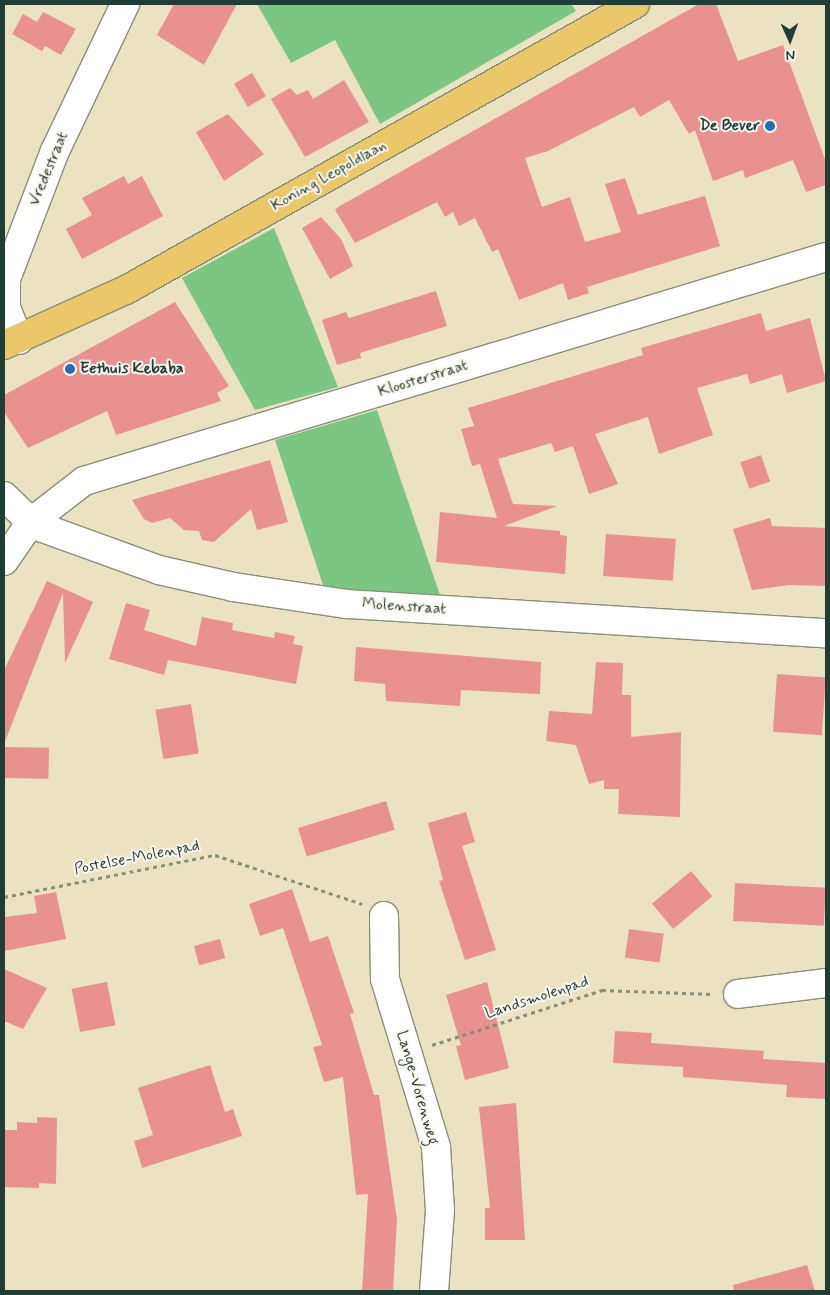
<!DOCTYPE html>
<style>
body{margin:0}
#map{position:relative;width:830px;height:1295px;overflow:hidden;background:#ebe2c1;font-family:Mynerve,sans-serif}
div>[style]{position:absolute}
.green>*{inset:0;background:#7cc684}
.building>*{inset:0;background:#e9918f;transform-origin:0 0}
.path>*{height:3px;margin-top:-1.5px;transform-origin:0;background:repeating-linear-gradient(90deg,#85907a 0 4px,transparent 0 8px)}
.roads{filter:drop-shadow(1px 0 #85907a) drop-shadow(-1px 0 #85907a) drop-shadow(0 1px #85907a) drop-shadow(0 -1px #85907a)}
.minor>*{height:28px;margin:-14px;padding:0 14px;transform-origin:14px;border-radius:14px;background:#fff}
.major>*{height:28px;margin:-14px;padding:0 14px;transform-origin:14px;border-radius:14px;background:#eac769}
.dots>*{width:14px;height:14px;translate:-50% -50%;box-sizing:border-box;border:2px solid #fbf7ec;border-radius:50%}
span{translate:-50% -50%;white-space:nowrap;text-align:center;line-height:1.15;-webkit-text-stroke:4px #fbf7ec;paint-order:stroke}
.poi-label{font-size:16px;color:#1f3d34;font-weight:700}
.right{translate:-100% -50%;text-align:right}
.left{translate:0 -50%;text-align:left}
.street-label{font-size:16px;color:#1f3d34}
.frame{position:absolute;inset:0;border:5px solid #1f3d34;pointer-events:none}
.north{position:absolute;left:765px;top:15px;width:50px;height:50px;-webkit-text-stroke:4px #fbf7ec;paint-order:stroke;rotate:178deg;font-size:14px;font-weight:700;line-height:20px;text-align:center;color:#1f3d34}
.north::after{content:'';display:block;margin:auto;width:18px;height:22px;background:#1f3d34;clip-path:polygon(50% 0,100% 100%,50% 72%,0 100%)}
</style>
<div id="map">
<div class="green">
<i style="clip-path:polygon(257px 4px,571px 4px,576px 11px,380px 124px,335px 40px,291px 63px)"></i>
<i style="clip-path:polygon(274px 228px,338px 387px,255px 410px,182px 278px)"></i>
<i style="clip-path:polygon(377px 410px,441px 598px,325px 591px,275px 440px)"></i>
</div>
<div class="building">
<i style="clip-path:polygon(174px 4px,237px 4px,204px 65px,157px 35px)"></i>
<i style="clip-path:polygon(699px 4px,716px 4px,738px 61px,783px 45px,826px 162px,826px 185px,806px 192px,793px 160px,745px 178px,743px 170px,713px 181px,695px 130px,689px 134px,669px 100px,640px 117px,634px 107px,548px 151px,525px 158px,542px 207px,570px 197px,585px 242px,621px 232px,605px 184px,625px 178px,638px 215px,705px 196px,720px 246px,587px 287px,589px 293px,568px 300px,563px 283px,519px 300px,498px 249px,492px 252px,475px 218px,459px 226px,453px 212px,445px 217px,437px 202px,355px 243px,335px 210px,338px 207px)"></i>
<i style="clip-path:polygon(43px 12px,76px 29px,61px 55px,45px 46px,42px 51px,12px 34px,23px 14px,37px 22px)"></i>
<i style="left:252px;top:73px;width:27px;height:21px;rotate:59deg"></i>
<i style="clip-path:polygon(344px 80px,369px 122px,305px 157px,271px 99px,290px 88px,297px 95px,308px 90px,313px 99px)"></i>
<i style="clip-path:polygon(228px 114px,264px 154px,224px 181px,196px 132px)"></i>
<i style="clip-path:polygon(124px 176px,128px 184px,142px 176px,163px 216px,82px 259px,66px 229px,92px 215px,82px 198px)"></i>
<i style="clip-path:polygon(321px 217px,341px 239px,353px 266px,330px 279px,302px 228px)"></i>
<i style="clip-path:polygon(436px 291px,447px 326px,360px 353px,361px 358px,337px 365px,322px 320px,346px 312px,349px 318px)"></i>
<i style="clip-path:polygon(175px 302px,229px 386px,217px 393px,221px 401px,116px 435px,107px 411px,28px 448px,4px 412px,4px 395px)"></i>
<i style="clip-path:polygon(761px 313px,766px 331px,810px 318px,826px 381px,787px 393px,782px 374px,750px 384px,747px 374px,697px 388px,713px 435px,659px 454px,648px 417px,595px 434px,618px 484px,589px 494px,573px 446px,555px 452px,551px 443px,498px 459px,513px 504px,557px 506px,504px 526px,560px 531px,560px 535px,567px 536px,565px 574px,436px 562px,440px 512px,497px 518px,480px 464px,472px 466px,461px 429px,474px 426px,468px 408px,643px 355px,641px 348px)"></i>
<i style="left:761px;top:455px;width:28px;height:22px;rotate:71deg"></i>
<i style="clip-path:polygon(270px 460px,288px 522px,257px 530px,251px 509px,214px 542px,202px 540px,199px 531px,184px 530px,170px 518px,152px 523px,144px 519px,132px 500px)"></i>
<i style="clip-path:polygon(770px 518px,772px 526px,826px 528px,826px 586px,790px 585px,752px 590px,733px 529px)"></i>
<i style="left:606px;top:534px;width:70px;height:42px;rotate:4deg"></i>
<i style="clip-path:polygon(47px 581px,93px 602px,65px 663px,63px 593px,4px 744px,4px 670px)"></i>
<i style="clip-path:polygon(126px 603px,150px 610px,144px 630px,196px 646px,202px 617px,233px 623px,232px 630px,274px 638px,275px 632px,295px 636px,293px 644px,303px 646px,296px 684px,168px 660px,164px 675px,109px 659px)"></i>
<i style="clip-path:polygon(356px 647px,541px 662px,540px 694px,461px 690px,460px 706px,386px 701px,385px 684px,354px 681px)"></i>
<i style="clip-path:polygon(596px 662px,623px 663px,622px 695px,631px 695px,631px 737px,681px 732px,680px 817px,618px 814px,619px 789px,604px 789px,604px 780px,589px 784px,576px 745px,546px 741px,549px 711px,592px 714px)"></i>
<i style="left:777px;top:674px;width:49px;height:58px;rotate:4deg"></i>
<i style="left:191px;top:704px;width:50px;height:36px;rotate:81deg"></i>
<i style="left:4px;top:747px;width:45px;height:31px;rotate:1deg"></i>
<i style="left:386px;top:801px;width:30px;height:92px;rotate:73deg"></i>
<i style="clip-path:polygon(466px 812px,475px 842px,462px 846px,496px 950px,465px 960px,439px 881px,443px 880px,428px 823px)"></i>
<i style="left:691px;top:871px;width:33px;height:51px;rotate:50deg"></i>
<i style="left:735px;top:883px;width:91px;height:38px;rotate:3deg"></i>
<i style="clip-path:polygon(292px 889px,310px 942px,328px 936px,354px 1013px,350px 1014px,374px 1095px,379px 1095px,397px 1220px,393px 1291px,362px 1291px,368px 1194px,356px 1195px,343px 1077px,324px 1082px,313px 1047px,322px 1045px,283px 928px,260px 936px,249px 904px)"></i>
<i style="clip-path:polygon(56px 892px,66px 939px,4px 951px,4px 917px,37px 913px,34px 896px)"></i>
<i style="left:629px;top:929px;width:35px;height:29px;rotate:8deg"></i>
<i style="left:220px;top:939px;width:20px;height:27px;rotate:75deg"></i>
<i style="clip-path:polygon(4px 969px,47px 988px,23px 1029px,4px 1021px)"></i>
<i style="left:107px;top:982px;width:44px;height:36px;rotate:79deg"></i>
<i style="clip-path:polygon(487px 982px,509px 1068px,465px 1080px,456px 1046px,461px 1045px,446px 995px)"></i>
<i style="clip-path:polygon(615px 1031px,652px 1033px,651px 1043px,764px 1051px,763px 1059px,826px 1063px,825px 1099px,786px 1097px,787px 1085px,683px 1077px,683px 1067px,613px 1063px)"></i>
<i style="clip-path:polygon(210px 1065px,225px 1112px,233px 1109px,242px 1136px,142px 1168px,134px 1141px,153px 1135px,138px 1088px)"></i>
<i style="clip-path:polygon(516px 1103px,525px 1240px,485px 1240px,485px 1208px,490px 1208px,479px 1107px)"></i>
<i style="clip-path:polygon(37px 1117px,57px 1118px,56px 1184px,39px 1183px,39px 1188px,4px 1187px,4px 1130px,17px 1130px,17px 1122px,37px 1123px)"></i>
<i style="clip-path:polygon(807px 1265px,815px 1291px,734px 1291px,733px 1285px)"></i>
</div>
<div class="path">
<i style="left:4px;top:897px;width:215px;rotate:-11.3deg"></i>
<i style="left:215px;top:855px;width:155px;rotate:18.4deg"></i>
<i style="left:432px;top:1045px;width:179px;rotate:-17.9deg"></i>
<i style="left:602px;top:990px;width:110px;rotate:2.1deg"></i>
</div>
<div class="roads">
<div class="minor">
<i style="left:19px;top:340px;width:35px;rotate:-112deg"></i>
<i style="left:6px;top:307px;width:28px;rotate:-90deg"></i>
<i style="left:6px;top:279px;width:137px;rotate:-69.1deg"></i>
<i style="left:55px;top:151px;width:163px;rotate:-64.5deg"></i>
<i style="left:4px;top:496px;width:37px;rotate:44deg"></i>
<i style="left:31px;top:522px;width:13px;rotate:27deg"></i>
<i style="left:43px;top:528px;width:123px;rotate:19.9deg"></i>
<i style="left:159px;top:570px;width:76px;rotate:12.9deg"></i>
<i style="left:233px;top:587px;width:115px;rotate:8.5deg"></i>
<i style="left:347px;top:604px;width:480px;rotate:3.5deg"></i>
<i style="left:4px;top:561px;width:47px;rotate:-55.3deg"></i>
<i style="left:31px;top:522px;width:67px;rotate:-37.7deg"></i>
<i style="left:84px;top:481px;width:775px;rotate:-16.8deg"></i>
<i style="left:384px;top:916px;width:63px;rotate:89.1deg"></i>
<i style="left:385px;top:979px;width:176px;rotate:73.1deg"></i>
<i style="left:436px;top:1147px;width:63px;rotate:86.4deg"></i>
<i style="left:440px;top:1210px;width:81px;rotate:94.2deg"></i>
<i style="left:738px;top:994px;width:89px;rotate:-7.1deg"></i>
</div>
<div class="major">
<i style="left:4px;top:345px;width:134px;rotate:-24.3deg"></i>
<i style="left:126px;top:290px;width:584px;rotate:-29.33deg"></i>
</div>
</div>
<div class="dots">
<i style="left:770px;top:126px;background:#1f6fb2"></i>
<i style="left:70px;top:369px;background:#1f6fb2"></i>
</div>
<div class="poi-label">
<span class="right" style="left:760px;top:126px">De Bever</span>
<span class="left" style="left:80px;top:369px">Eethuis Kebaba</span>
</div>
<div class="street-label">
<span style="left:49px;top:169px;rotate:-67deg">Vredestraat</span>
<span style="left:329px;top:176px;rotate:-29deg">Koning Leopoldlaan</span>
<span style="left:423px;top:379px;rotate:-17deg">Kloosterstraat</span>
<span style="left:404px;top:607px;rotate:4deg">Molenstraat</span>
<span style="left:137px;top:858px;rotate:-11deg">Postelse-Molenpad</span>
<span style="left:537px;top:998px;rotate:-18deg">Landsmolenpad</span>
<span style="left:417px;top:1088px;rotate:74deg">Lange-Vorenweg</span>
</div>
<div class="frame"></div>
<div class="north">N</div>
</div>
